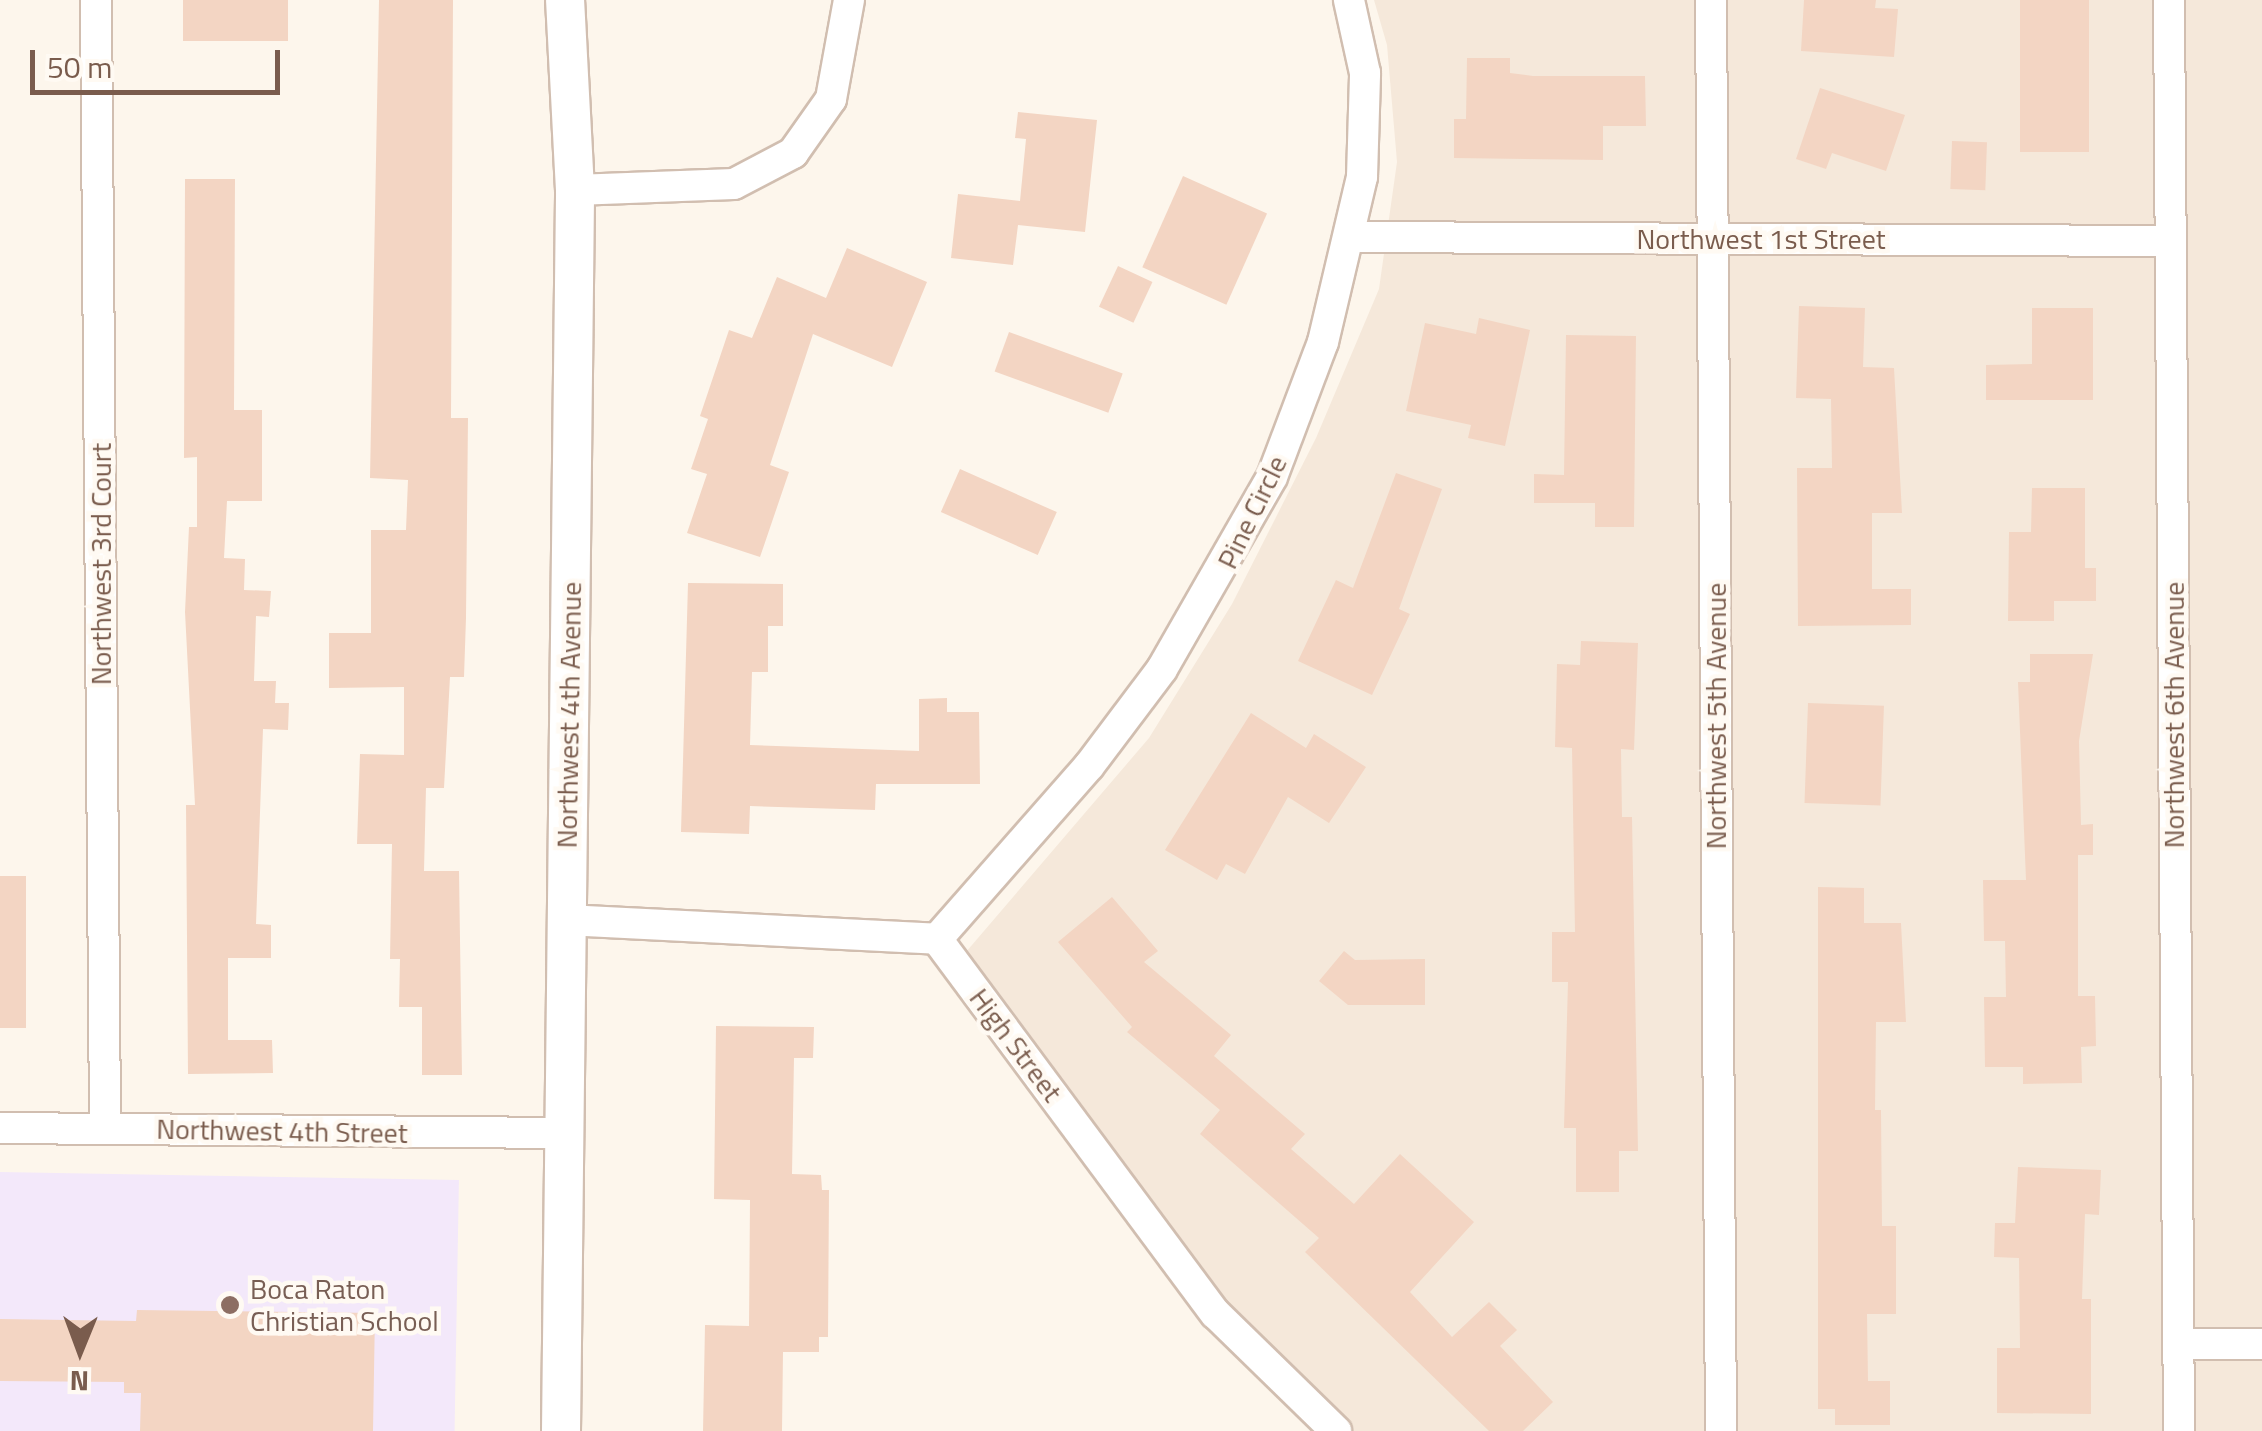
<!DOCTYPE html>
<style>
body{margin:0}
#map{position:relative;width:2262px;height:1431px;overflow:hidden;background:#fdf6ec;font-family:"Titillium Web",sans-serif}
div>[style]{position:absolute}
.residential>*{inset:0;background:#f5e8da}
.education>*{inset:0;background:#f3e8fa;transform-origin:0 0}
.building>*{inset:0;background:#f3d5c3;transform-origin:0 0}
.roads{filter:drop-shadow(2px 0 #d1beb0) drop-shadow(-2px 0 #d1beb0) drop-shadow(0 2px #d1beb0) drop-shadow(0 -2px #d1beb0)}
.minor>*{height:30px;margin:-15px;padding:0 15px;transform-origin:15px;border-radius:15px;background:#fff}
.tertiary>*{height:38px;margin:-19px;padding:0 19px;transform-origin:19px;border-radius:19px;background:#fff}
.dots>*{width:28px;height:28px;translate:-50% -50%;box-sizing:border-box;border:5px solid #fffaf3;border-radius:50%}
span{translate:-50% -50%;white-space:nowrap;text-align:center;line-height:1.15;-webkit-text-stroke:9px #fffaf3;paint-order:stroke}
.street-label{font-size:28px;color:#7a5c4d}
.education-label{font-size:28px;color:#785e54}
.left{translate:0 -50%;text-align:left}
.north{position:absolute;left:30px;top:1301px;width:100px;height:100px;-webkit-text-stroke:8px #fffaf3;paint-order:stroke;rotate:181deg;font-size:28px;font-weight:700;line-height:40px;text-align:center;color:#7a5c4d}
.north::after{content:'';display:block;margin:auto;width:35px;height:45px;background:#7a5c4d;clip-path:polygon(50% 0,100% 100%,50% 72%,0 100%)}
.scale{position:absolute;left:30px;top:50px;width:250px;height:45px;box-sizing:border-box;border:5px solid #7a5c4d;border-top:0;padding-left:12px;font-size:30px;line-height:35px;white-space:nowrap;color:#7a5c4d;-webkit-text-stroke:8px #fffaf3;paint-order:stroke}
</style>
<div id="map">
<div class="residential">
<i style="clip-path:polygon(1374px 0,2262px 0,2262px 1431px,1339px 1431px,1275px 1369px,960px 959px,1149px 738px,1232px 604px,1316px 438px,1379px 289px,1397px 162px,1387px 45px)"></i>
</div>
<div class="education">
<i style="left:0;top:1172px;width:459px;height:259px;rotate:1deg"></i>
</div>
<div class="building">
<i style="left:183px;top:0;width:105px;height:41px"></i>
<i style="clip-path:polygon(379px 0,453px 0,451px 418px,468px 418px,466px 618px,464px 677px,450px 677px,444px 788px,426px 788px,424px 871px,459px 871px,462px 1075px,422px 1075px,422px 1007px,399px 1007px,400px 959px,390px 959px,392px 844px,357px 844px,360px 754px,404px 755px,404px 687px,329px 688px,329px 633px,371px 633px,371px 530px,406px 530px,408px 480px,370px 478px)"></i>
<i style="clip-path:polygon(1804px 0,1876px 0,1875px 8px,1898px 9px,1894px 57px,1801px 51px)"></i>
<i style="left:2020px;top:0;width:69px;height:152px"></i>
<i style="clip-path:polygon(1467px 58px,1510px 58px,1510px 73px,1533px 76px,1645px 76px,1646px 126px,1603px 126px,1603px 160px,1454px 158px,1454px 119px,1466px 119px)"></i>
<i style="clip-path:polygon(1820px 88px,1905px 115px,1886px 171px,1832px 153px,1826px 169px,1796px 159px)"></i>
<i style="clip-path:polygon(1018px 112px,1097px 120px,1085px 232px,1018px 225px,1013px 265px,951px 258px,958px 194px,1020px 201px,1026px 139px,1015px 138px)"></i>
<i style="left:1952px;top:141px;width:35px;height:48px;rotate:2deg"></i>
<i style="left:1183px;top:176px;width:92px;height:100px;rotate:24deg"></i>
<i style="clip-path:polygon(185px 179px,235px 179px,234px 410px,262px 410px,262px 501px,227px 501px,224px 558px,245px 559px,244px 590px,271px 591px,269px 617px,256px 616px,254px 681px,276px 681px,275px 703px,289px 703px,288px 730px,263px 729px,256px 924px,271px 925px,271px 958px,228px 958px,228px 1040px,272px 1040px,273px 1073px,188px 1074px,186px 805px,195px 805px,185px 612px,189px 527px,197px 527px,197px 457px,184px 458px)"></i>
<i style="clip-path:polygon(847px 248px,927px 282px,892px 367px,813px 334px,770px 465px,789px 472px,760px 557px,687px 533px,707px 474px,691px 469px,708px 419px,700px 416px,729px 330px,752px 338px,777px 277px,826px 298px)"></i>
<i style="left:1118px;top:266px;width:38px;height:45px;rotate:25deg"></i>
<i style="clip-path:polygon(1799px 306px,1865px 308px,1863px 367px,1894px 368px,1902px 513px,1872px 513px,1872px 589px,1911px 589px,1911px 625px,1798px 626px,1797px 468px,1832px 468px,1831px 399px,1796px 398px)"></i>
<i style="clip-path:polygon(2032px 308px,2093px 308px,2093px 400px,1986px 400px,1986px 365px,2032px 364px)"></i>
<i style="clip-path:polygon(1479px 318px,1530px 330px,1505px 446px,1468px 438px,1471px 425px,1406px 411px,1425px 323px,1476px 334px)"></i>
<i style="left:1009px;top:332px;width:121px;height:42px;rotate:20deg"></i>
<i style="clip-path:polygon(1566px 335px,1636px 336px,1634px 527px,1595px 527px,1595px 503px,1534px 503px,1534px 474px,1564px 475px)"></i>
<i style="left:960px;top:469px;width:106px;height:47px;rotate:24deg"></i>
<i style="clip-path:polygon(1396px 473px,1442px 489px,1399px 609px,1410px 614px,1372px 695px,1298px 661px,1336px 580px,1353px 588px)"></i>
<i style="clip-path:polygon(2032px 488px,2085px 488px,2085px 568px,2096px 568px,2096px 601px,2054px 601px,2054px 621px,2008px 621px,2009px 532px,2031px 532px)"></i>
<i style="clip-path:polygon(688px 583px,783px 584px,783px 626px,768px 626px,768px 672px,752px 672px,750px 745px,919px 751px,919px 699px,947px 698px,947px 712px,979px 712px,980px 784px,876px 784px,875px 810px,750px 806px,749px 834px,681px 832px)"></i>
<i style="clip-path:polygon(1581px 641px,1638px 643px,1634px 750px,1621px 749px,1622px 817px,1632px 817px,1638px 1151px,1619px 1151px,1619px 1192px,1576px 1192px,1576px 1128px,1564px 1128px,1568px 982px,1552px 982px,1552px 932px,1575px 932px,1572px 748px,1555px 747px,1557px 664px,1580px 665px)"></i>
<i style="clip-path:polygon(2030px 654px,2093px 654px,2079px 741px,2081px 825px,2093px 824px,2093px 855px,2078px 855px,2078px 996px,2095px 996px,2096px 1046px,2081px 1047px,2082px 1083px,2023px 1084px,2023px 1067px,1985px 1067px,1984px 997px,2006px 997px,2005px 941px,1984px 941px,1983px 880px,2026px 880px,2018px 682px,2030px 682px)"></i>
<i style="left:1808px;top:703px;width:76px;height:100px;rotate:2deg"></i>
<i style="clip-path:polygon(1251px 713px,1306px 748px,1314px 734px,1366px 767px,1329px 823px,1288px 797px,1245px 874px,1226px 864px,1217px 880px,1165px 850px)"></i>
<i style="left:0;top:876px;width:26px;height:152px"></i>
<i style="clip-path:polygon(1818px 887px,1864px 888px,1864px 923px,1901px 923px,1906px 1022px,1876px 1022px,1875px 1110px,1881px 1110px,1882px 1226px,1896px 1226px,1896px 1314px,1867px 1314px,1868px 1381px,1890px 1381px,1890px 1425px,1835px 1425px,1835px 1409px,1818px 1409px)"></i>
<i style="clip-path:polygon(1112px 897px,1158px 951px,1144px 962px,1231px 1035px,1214px 1056px,1305px 1134px,1291px 1149px,1354px 1204px,1400px 1154px,1474px 1222px,1410px 1292px,1452px 1337px,1489px 1302px,1517px 1330px,1500px 1346px,1553px 1402px,1523px 1431px,1489px 1431px,1305px 1252px,1319px 1238px,1200px 1134px,1220px 1110px,1127px 1032px,1132px 1027px,1058px 942px)"></i>
<i style="clip-path:polygon(1344px 951px,1355px 960px,1425px 959px,1425px 1005px,1348px 1005px,1319px 981px)"></i>
<i style="clip-path:polygon(716px 1026px,814px 1027px,813px 1058px,794px 1058px,792px 1174px,821px 1175px,822px 1190px,829px 1190px,828px 1337px,819px 1337px,819px 1352px,783px 1352px,782px 1431px,703px 1431px,705px 1325px,749px 1326px,750px 1200px,714px 1199px)"></i>
<i style="clip-path:polygon(2018px 1167px,2101px 1170px,2099px 1215px,2085px 1214px,2082px 1299px,2091px 1299px,2091px 1414px,1997px 1413px,1997px 1348px,2020px 1348px,2019px 1258px,1994px 1257px,1995px 1223px,2015px 1223px)"></i>
<i style="clip-path:polygon(137px 1310px,375px 1313px,373px 1431px,140px 1431px,141px 1393px,124px 1393px,124px 1382px,0 1381px,0 1319px,136px 1321px)"></i>
</div>
<div class="roads">
<div class="minor">
<i style="left:96px;top:0;width:1129px;rotate:89.54deg"></i>
<i style="left:1711px;top:0;width:1431px;rotate:89.6deg"></i>
<i style="left:2169px;top:0;width:1431px;rotate:89.6deg"></i>
<i style="left:575px;top:190px;width:159px;rotate:-2.2deg"></i>
<i style="left:734px;top:184px;width:67px;rotate:-27.7deg"></i>
<i style="left:793px;top:153px;width:66px;rotate:-54.9deg"></i>
<i style="left:831px;top:99px;width:101px;rotate:-79.7deg"></i>
<i style="left:1351px;top:237px;width:819px;rotate:0.28deg"></i>
<i style="left:566px;top:920px;width:371px;rotate:2.9deg"></i>
<i style="left:937px;top:939px;width:467px;rotate:53.4deg"></i>
<i style="left:1216px;top:1314px;width:168px;rotate:44.3deg"></i>
<i style="left:937px;top:939px;width:230px;rotate:-48.7deg"></i>
<i style="left:1089px;top:766px;width:121px;rotate:-53deg"></i>
<i style="left:1162px;top:669px;width:221px;rotate:-60.2deg"></i>
<i style="left:1272px;top:477px;width:144px;rotate:-69.3deg"></i>
<i style="left:1323px;top:342px;width:170px;rotate:-76.7deg"></i>
<i style="left:1362px;top:177px;width:104px;rotate:-88.3deg"></i>
<i style="left:1365px;top:73px;width:75px;rotate:-102.4deg"></i>
<i style="left:0;top:1128px;width:564px;rotate:0.51deg"></i>
<i style="left:2178px;top:1344px;width:84px"></i>
</div>
<div class="tertiary">
<i style="left:561px;top:1431px;width:1241px;rotate:-89.35deg"></i>
<i style="left:575px;top:190px;width:190px;rotate:-93deg"></i>
</div>
</div>
<div class="dots">
<i style="left:230px;top:1305px;background:#8d6e63"></i>
</div>
<div class="street-label">
<span style="left:1761px;top:239px">Northwest 1st Street</span>
<span style="left:1252px;top:512px;rotate:-64deg">Pine Circle</span>
<span style="left:101px;top:564px;rotate:-90deg">Northwest 3rd Court</span>
<span style="left:569px;top:715px;rotate:-89deg">Northwest 4th Avenue</span>
<span style="left:2174px;top:715px;rotate:-90deg">Northwest 6th Avenue</span>
<span style="left:1716px;top:716px;rotate:-90deg">Northwest 5th Avenue</span>
<span style="left:1016px;top:1045px;rotate:53deg">High Street</span>
<span style="left:282px;top:1131px;rotate:1deg">Northwest 4th Street</span>
</div>
<div class="education-label">
<span class="left" style="left:250px;top:1305px">Boca Raton<br>Christian School</span>
</div>
<div class="north">N</div>
<div class="scale">50 m</div>
</div>
